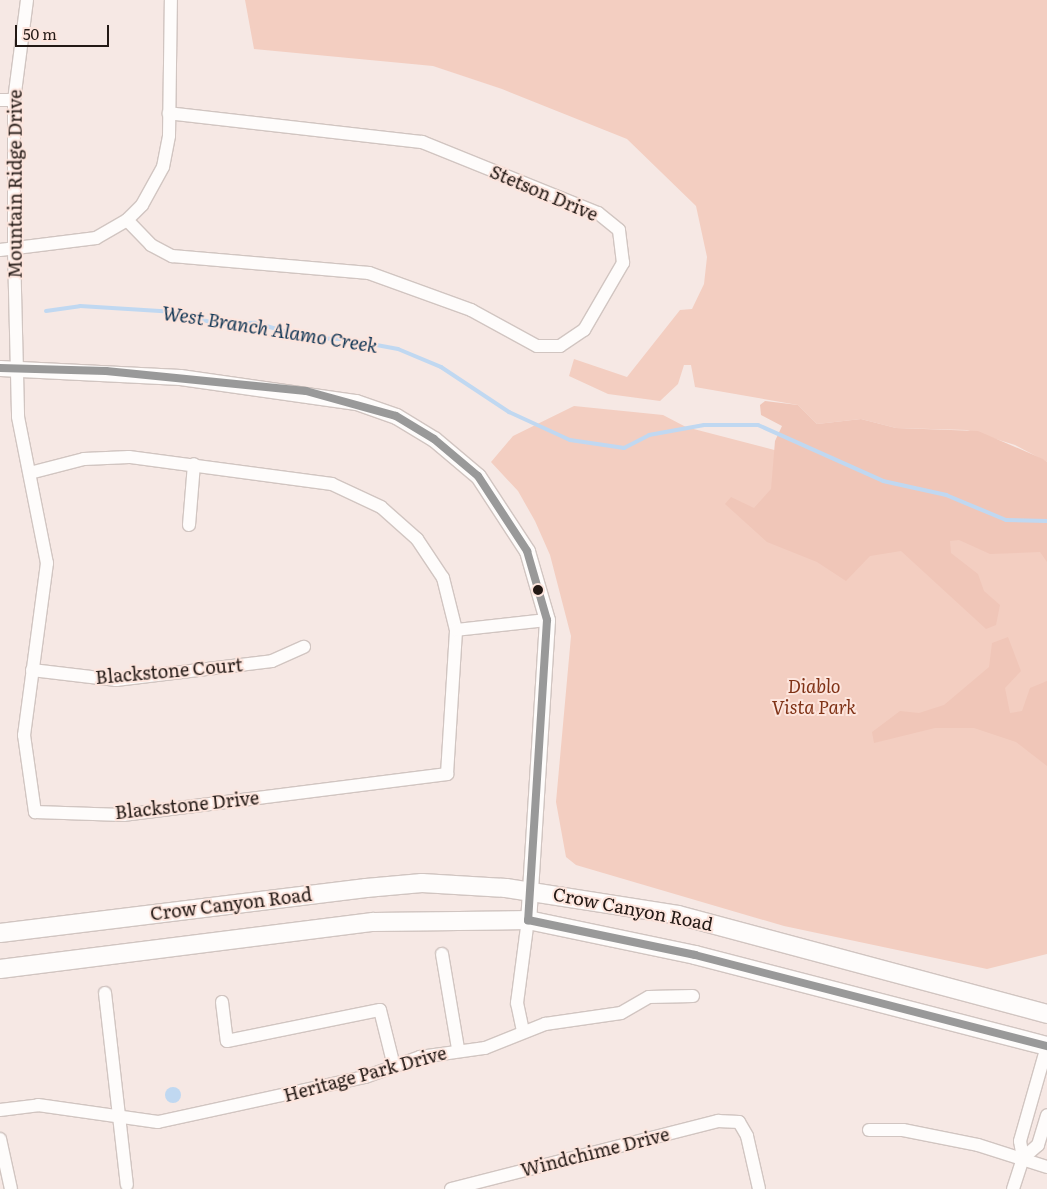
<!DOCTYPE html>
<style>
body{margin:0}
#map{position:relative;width:1047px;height:1189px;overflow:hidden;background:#f6e8e4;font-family:Literata,serif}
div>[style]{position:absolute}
.green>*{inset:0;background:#f3cec1}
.forest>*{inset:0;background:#f0c6b8}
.water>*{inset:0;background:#c0d8f1}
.round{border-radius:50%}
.stream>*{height:4px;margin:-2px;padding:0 2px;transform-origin:2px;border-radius:2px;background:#c0d8f1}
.roads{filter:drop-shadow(1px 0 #d1c5c1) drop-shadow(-1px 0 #d1c5c1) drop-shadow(0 1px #d1c5c1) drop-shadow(0 -1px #d1c5c1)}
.minor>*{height:12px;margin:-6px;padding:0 6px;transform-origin:6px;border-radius:6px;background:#fefcfb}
.tertiary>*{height:15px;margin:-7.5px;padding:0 7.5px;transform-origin:7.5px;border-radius:7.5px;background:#fefcfb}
.secondary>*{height:18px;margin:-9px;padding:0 9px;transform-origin:9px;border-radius:9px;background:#fefcfb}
.bus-1>*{height:8px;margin:-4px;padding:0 4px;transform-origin:4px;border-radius:4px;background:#999}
.dots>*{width:14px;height:14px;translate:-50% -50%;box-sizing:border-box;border:2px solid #fde5dd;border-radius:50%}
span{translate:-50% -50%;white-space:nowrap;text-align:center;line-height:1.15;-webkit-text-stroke:4px #fde5dd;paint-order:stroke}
.street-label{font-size:18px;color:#231915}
.park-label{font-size:18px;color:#7f3216;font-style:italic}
.water-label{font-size:19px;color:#103554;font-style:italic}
.scale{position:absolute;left:15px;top:25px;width:94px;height:22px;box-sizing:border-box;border:2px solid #231915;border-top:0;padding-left:6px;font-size:15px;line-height:18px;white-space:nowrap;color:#231915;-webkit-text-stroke:4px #fde5dd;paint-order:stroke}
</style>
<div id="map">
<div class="green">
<i style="clip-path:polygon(245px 0,1047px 0,1047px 462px,1015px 445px,967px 430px,896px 428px,861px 419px,817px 424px,798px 405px,695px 387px,691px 365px,684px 365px,678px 384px,660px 401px,608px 394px,569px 376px,574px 359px,627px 377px,680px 310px,692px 309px,704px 284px,707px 257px,696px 206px,627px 139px,502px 89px,433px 66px,254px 49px)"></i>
<i style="clip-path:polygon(574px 406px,663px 415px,686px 427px,1047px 521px,1047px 954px,987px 969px,784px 926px,576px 865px,566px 857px,556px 802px,571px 636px,550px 555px,535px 521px,518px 491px,491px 462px,513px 436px)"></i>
</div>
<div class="forest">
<i style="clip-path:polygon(765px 401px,798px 405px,817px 424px,861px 419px,896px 428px,978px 431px,1043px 459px,1047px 462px,1047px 562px,1040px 552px,990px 554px,959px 540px,950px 541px,951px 553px,978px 574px,984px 591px,1000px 605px,996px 625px,986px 629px,901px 551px,870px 556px,846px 581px,817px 562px,767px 542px,725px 504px,731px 497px,754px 508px,771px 489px,775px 441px,782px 426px,761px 415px,760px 405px)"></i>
<i style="clip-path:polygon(1008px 637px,1021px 671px,1005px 688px,1010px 713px,1022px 711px,1030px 688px,1047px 681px,1047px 766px,1016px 742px,974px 728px,935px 728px,874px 743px,872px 732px,900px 711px,919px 713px,944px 705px,989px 667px,992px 643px)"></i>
</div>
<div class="water">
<i class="round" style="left:165px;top:1087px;width:16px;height:16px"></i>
</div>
<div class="stream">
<i style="left:46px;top:311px;width:34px;rotate:-8deg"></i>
<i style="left:80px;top:306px;width:96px;rotate:3.6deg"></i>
<i style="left:176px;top:312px;width:43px;rotate:16.3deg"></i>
<i style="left:217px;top:324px;width:38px;rotate:-2deg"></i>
<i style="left:255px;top:323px;width:57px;rotate:15.3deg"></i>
<i style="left:310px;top:338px;width:34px;rotate:2deg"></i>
<i style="left:344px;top:339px;width:55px;rotate:10.5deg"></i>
<i style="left:398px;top:349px;width:47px;rotate:22.7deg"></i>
<i style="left:441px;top:367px;width:82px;rotate:33.5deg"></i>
<i style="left:509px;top:412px;width:67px;rotate:24.7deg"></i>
<i style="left:570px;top:440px;width:55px;rotate:8.4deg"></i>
<i style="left:624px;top:448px;width:28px;rotate:-27deg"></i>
<i style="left:649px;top:435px;width:56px;rotate:-10.3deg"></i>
<i style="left:704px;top:425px;width:54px"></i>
<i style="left:758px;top:425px;width:137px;rotate:24.1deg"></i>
<i style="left:883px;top:481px;width:65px;rotate:12.5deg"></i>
<i style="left:946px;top:495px;width:65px;rotate:22.6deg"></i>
<i style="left:1006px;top:520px;width:41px;rotate:1.4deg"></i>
</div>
<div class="roads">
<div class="minor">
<i style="left:27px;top:0;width:101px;rotate:97.4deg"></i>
<i style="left:14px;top:100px;width:150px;rotate:90deg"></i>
<i style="left:14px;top:250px;width:167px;rotate:88.6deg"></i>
<i style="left:18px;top:417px;width:149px;rotate:78.8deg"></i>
<i style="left:47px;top:563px;width:174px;rotate:97.6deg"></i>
<i style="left:24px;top:735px;width:78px;rotate:81.9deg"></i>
<i style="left:35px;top:812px;width:88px;rotate:2deg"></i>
<i style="left:123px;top:815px;width:327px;rotate:-7.2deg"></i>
<i style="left:447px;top:774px;width:144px;rotate:-86.4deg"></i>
<i style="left:456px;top:630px;width:54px;rotate:-104deg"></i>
<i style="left:443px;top:578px;width:47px;rotate:-123.7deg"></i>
<i style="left:417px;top:539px;width:48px;rotate:-138.4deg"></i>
<i style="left:381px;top:507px;width:54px;rotate:-154.9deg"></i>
<i style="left:332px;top:484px;width:205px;rotate:-172.4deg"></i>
<i style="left:129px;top:457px;width:45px;rotate:177.5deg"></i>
<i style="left:84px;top:459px;width:56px;rotate:165.5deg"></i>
<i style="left:0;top:100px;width:14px"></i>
<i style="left:127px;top:220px;width:35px;rotate:46deg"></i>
<i style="left:151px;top:245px;width:24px;rotate:28deg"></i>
<i style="left:172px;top:256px;width:198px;rotate:4.9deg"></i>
<i style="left:369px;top:273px;width:109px;rotate:19.9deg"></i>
<i style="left:471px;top:310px;width:75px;rotate:28.6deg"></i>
<i style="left:537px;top:346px;width:23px"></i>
<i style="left:560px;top:346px;width:29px;rotate:-34deg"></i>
<i style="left:584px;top:330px;width:78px;rotate:-59.8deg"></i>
<i style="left:623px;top:263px;width:33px;rotate:-97deg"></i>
<i style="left:619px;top:230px;width:27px;rotate:-141deg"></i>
<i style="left:598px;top:213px;width:190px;rotate:-158deg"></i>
<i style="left:422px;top:142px;width:255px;rotate:-173.5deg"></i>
<i style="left:0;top:250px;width:97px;rotate:-7.1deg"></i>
<i style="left:96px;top:238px;width:36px;rotate:-30deg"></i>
<i style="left:127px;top:220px;width:21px;rotate:-45deg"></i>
<i style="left:142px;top:205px;width:43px;rotate:-61.1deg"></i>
<i style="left:163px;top:167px;width:32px;rotate:-79deg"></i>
<i style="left:169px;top:136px;width:136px;rotate:-89.2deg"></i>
<i style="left:189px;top:525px;width:61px;rotate:-85.3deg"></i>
<i style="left:456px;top:630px;width:92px;rotate:-6.3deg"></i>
<i style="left:32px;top:670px;width:85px;rotate:6.8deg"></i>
<i style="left:116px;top:680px;width:157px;rotate:-6.9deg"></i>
<i style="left:272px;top:661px;width:35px;rotate:-24deg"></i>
<i style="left:442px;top:954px;width:96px;rotate:80.4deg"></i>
<i style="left:105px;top:993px;width:193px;rotate:83.5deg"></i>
<i style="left:222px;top:1002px;width:39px;rotate:83deg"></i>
<i style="left:227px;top:1041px;width:156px;rotate:-11.5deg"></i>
<i style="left:380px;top:1010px;width:58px;rotate:76deg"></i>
<i style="left:523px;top:1031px;width:29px;rotate:-102deg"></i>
<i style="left:517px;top:1003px;width:84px;rotate:-82.5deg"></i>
<i style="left:0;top:1110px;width:38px;rotate:-7deg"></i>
<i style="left:38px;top:1105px;width:121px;rotate:8.1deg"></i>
<i style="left:158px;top:1122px;width:212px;rotate:-12.3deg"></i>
<i style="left:365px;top:1077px;width:59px;rotate:-20deg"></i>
<i style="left:420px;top:1057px;width:66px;rotate:-7.9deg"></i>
<i style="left:485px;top:1048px;width:65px;rotate:-21.8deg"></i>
<i style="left:545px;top:1024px;width:77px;rotate:-8.2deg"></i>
<i style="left:621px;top:1013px;width:32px;rotate:-30deg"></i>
<i style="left:649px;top:997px;width:44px;rotate:-1.3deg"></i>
<i style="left:869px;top:1130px;width:34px"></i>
<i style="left:903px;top:1130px;width:76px;rotate:11.3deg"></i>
<i style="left:978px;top:1145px;width:72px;rotate:17.7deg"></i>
<i style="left:0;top:1139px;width:51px;rotate:77.6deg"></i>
<i style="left:1023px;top:1158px;width:17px;rotate:-100deg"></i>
<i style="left:1020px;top:1141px;width:99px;rotate:-74.1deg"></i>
<i style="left:451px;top:1189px;width:276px;rotate:-14.3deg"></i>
<i style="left:718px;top:1121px;width:21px;rotate:3deg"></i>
<i style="left:739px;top:1122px;width:16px;rotate:60deg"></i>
<i style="left:747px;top:1136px;width:54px;rotate:77.2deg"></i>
<i style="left:1013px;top:1189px;width:33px;rotate:-72deg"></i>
<i style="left:1023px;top:1158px;width:20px;rotate:-41deg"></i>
<i style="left:1038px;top:1145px;width:31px;rotate:-73deg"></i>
</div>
<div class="tertiary">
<i style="left:0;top:368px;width:180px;rotate:2.9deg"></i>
<i style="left:180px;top:377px;width:178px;rotate:8.1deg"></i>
<i style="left:356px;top:402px;width:42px;rotate:19.3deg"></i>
<i style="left:396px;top:416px;width:44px;rotate:31.2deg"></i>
<i style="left:434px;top:439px;width:57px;rotate:40.1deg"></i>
<i style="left:478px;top:476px;width:90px;rotate:56.8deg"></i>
<i style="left:527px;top:551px;width:72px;rotate:73.8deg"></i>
<i style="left:547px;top:620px;width:301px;rotate:93.6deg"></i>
</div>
<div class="secondary">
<i style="left:0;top:933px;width:369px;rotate:-7deg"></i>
<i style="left:366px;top:888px;width:56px;rotate:-5.1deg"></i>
<i style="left:422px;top:883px;width:84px;rotate:3.4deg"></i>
<i style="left:506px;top:888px;width:174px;rotate:8.9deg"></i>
<i style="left:678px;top:915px;width:382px;rotate:15deg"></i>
<i style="left:0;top:969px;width:376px;rotate:-7.2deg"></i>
<i style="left:373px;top:922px;width:155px;rotate:-0.7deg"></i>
<i style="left:528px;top:920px;width:171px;rotate:11.8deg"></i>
<i style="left:695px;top:955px;width:364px;rotate:14.5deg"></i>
</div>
</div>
<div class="bus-1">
<i style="left:0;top:368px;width:106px;rotate:1.6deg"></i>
<i style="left:106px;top:371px;width:201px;rotate:5.7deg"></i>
<i style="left:306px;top:391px;width:93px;rotate:15.5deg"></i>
<i style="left:396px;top:416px;width:44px;rotate:31.2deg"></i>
<i style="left:434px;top:439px;width:57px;rotate:40.1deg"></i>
<i style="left:478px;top:476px;width:90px;rotate:56.8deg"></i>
<i style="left:527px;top:551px;width:72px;rotate:73.8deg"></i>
<i style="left:547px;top:620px;width:301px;rotate:93.6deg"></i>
<i style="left:528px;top:920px;width:171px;rotate:11.8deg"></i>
<i style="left:695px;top:955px;width:364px;rotate:14.5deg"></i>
</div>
<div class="dots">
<i style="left:538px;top:590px;background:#231915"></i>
</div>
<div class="street-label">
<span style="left:15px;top:184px;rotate:-90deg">Mountain Ridge Drive</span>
<span style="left:544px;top:193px;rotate:23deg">Stetson Drive</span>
<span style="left:169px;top:671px;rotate:-5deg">Blackstone Court</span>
<span style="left:187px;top:805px;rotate:-6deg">Blackstone Drive</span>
<span style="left:231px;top:904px;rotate:-7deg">Crow Canyon Road</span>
<span style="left:633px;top:909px;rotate:11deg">Crow Canyon Road</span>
<span style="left:365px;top:1074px;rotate:-15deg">Heritage Park Drive</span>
<span style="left:595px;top:1152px;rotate:-14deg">Windchime Drive</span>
</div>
<div class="park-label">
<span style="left:814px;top:697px">Diablo<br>Vista Park</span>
</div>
<div class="water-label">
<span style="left:270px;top:329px;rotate:9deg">West Branch Alamo Creek</span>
</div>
<div class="scale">50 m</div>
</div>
